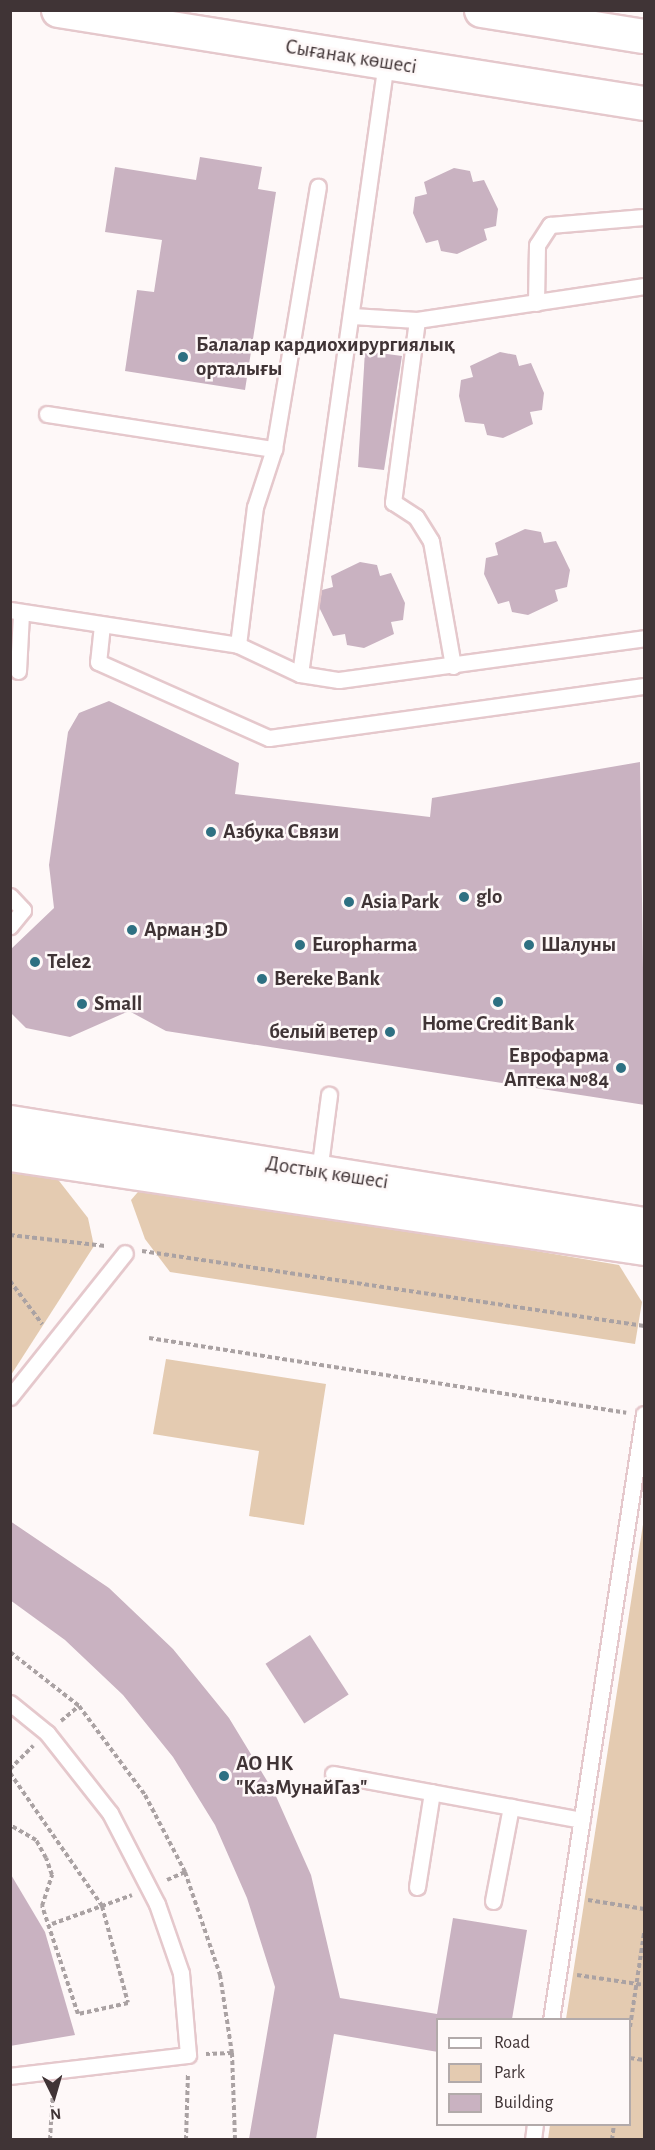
<!DOCTYPE html>
<meta charset="utf-8">
<style>
body{margin:0}
#map{position:relative;width:655px;height:2150px;overflow:hidden;background:#fef8f8;font-family:"Alegreya Sans",sans-serif}
div>[style]{position:absolute}
.green>*{inset:0;background:#e4cbb1}
.building>*{inset:0;background:#c9b2c1;transform-origin:0 0}
.path>*{height:4px;margin-top:-2px;transform-origin:0;background:repeating-linear-gradient(90deg,#aaa2a3 0 4.5px,transparent 0 7.5px)}
.roads{filter:drop-shadow(2px 0 #e5c8cc) drop-shadow(-2px 0 #e5c8cc) drop-shadow(0 2px #e5c8cc) drop-shadow(0 -2px #e5c8cc)}
.service>*{height:15px;margin:-7.5px;padding:0 7.5px;transform-origin:7.5px;border-radius:7.5px;background:#fff}
.tertiary>*{height:33px;margin:-16.5px;padding:0 16.5px;transform-origin:16.5px;border-radius:16.5px;background:#fff}
.secondary>*{height:33px;margin:-16.5px;padding:0 16.5px;transform-origin:16.5px;border-radius:16.5px;background:#fff}
.dots>*{width:16px;height:16px;translate:-50% -50%;box-sizing:border-box;border:3px solid #fef8f8;border-radius:50%}
span{translate:-50% -50%;white-space:nowrap;text-align:center;line-height:1.15;-webkit-text-stroke:5px #fef8f8;paint-order:stroke}
.street-label{font-size:21px;color:#403436}
.poi-label{font-size:21px;color:#403436;font-weight:700}
.left{translate:0 -50%;text-align:left}
.right{translate:-100% -50%;text-align:right}
.frame{position:absolute;inset:0;border:12px solid #403436;pointer-events:none}
.legend{position:absolute;left:436px;top:2018px;width:195px;height:108px;box-sizing:border-box;background:#fef8f8;border:2px solid #b2aaaa;margin:0;padding:8px 10px;list-style:none;font-size:18px;color:#403436}
.legend li{display:flex;align-items:center;gap:12px;height:30px}
.legend b{width:30px;border:2px solid #b2aaaa}
.north{position:absolute;left:24px;top:2066px;width:60px;height:60px;-webkit-text-stroke:4px #fef8f8;paint-order:stroke;rotate:175deg;font-size:16px;font-weight:700;line-height:24px;text-align:center;color:#403436}
.north::after{content:'';display:block;margin:auto;width:21px;height:27px;background:#403436;clip-path:polygon(50% 0,100% 100%,50% 72%,0 100%)}
</style>
<div id="map">
<div class="green">
<i style="clip-path:polygon(11px 1173px,56px 1177px,88px 1218px,94px 1246px,11px 1375px)"></i>
<i style="clip-path:polygon(144px 1185px,619px 1265px,642px 1302px,635px 1344px,170px 1272px,145px 1239px,131px 1200px)"></i>
<i style="clip-path:polygon(166px 1359px,326px 1384px,304px 1525px,249px 1516px,259px 1451px,153px 1434px)"></i>
<i style="clip-path:polygon(644px 1518px,644px 2139px,548px 2139px,550px 2125px,630px 2124px,630px 2020px,566px 2019px)"></i>
</div>
<div class="building">
<i style="clip-path:polygon(200px 157px,262px 167px,258px 189px,276px 192px,245px 390px,125px 371px,137px 290px,154px 292px,162px 240px,105px 232px,115px 167px,196px 180px)"></i>
<i style="clip-path:polygon(454px 168px,470px 171px,473px 182px,484px 180px,498px 209px,496px 226px,484px 229px,487px 240px,457px 254px,441px 251px,438px 240px,426px 243px,413px 213px,415px 197px,427px 194px,424px 182px)"></i>
<i style="clip-path:polygon(365px 351px,402px 356px,384px 470px,358px 467px)"></i>
<i style="clip-path:polygon(500px 352px,516px 355px,519px 366px,531px 363px,544px 393px,542px 410px,530px 412px,533px 424px,503px 438px,487px 435px,484px 424px,465px 422px,459px 396px,461px 380px,473px 377px,470px 366px)"></i>
<i style="clip-path:polygon(525px 529px,541px 532px,544px 543px,556px 541px,570px 570px,567px 587px,555px 590px,558px 601px,528px 615px,512px 612px,509px 601px,498px 604px,484px 574px,486px 558px,498px 555px,495px 543px)"></i>
<i style="clip-path:polygon(360px 562px,377px 565px,380px 576px,391px 573px,405px 603px,403px 620px,391px 622px,394px 634px,364px 648px,347px 645px,345px 634px,333px 636px,319px 607px,322px 590px,333px 587px,331px 576px)"></i>
<i style="clip-path:polygon(109px 701px,239px 763px,235px 794px,430px 817px,432px 798px,640px 762px,645px 1105px,166px 1031px,129px 1011px,70px 1037px,26px 1028px,10px 1012px,10px 950px,54px 908px,49px 865px,68px 732px,79px 713px)"></i>
<i style="clip-path:polygon(10px 1521px,109px 1588px,173px 1649px,229px 1718px,275px 1794px,311px 1875px,340px 1998px,437px 2014px,453px 1918px,527px 1930px,512px 2019px,438px 2019px,438px 2052px,334px 2034px,316px 2139px,249px 2139px,275px 1987px,247px 1898px,215px 1825px,173px 1757px,123px 1695px,65px 1640px,10px 1600px)"></i>
<i style="left:310px;top:1635px;width:71px;height:53px;rotate:57deg"></i>
<i style="clip-path:polygon(10px 1873px,45px 1932px,75px 2035px,10px 2046px)"></i>
</div>
<div class="path">
<i style="left:10px;top:1235px;width:96px;rotate:6.6deg"></i>
<i style="left:142px;top:1251px;width:508px;rotate:8.5deg"></i>
<i style="left:10px;top:1281px;width:54px;rotate:53.3deg"></i>
<i style="left:149px;top:1338px;width:483px;rotate:8.9deg"></i>
<i style="left:10px;top:1652px;width:88px;rotate:38deg"></i>
<i style="left:79px;top:1706px;width:111px;rotate:53.4deg"></i>
<i style="left:145px;top:1795px;width:87px;rotate:62.5deg"></i>
<i style="left:61px;top:1721px;width:23px;rotate:-40deg"></i>
<i style="left:10px;top:1769px;width:33px;rotate:-45deg"></i>
<i style="left:10px;top:1773px;width:162px;rotate:55.3deg"></i>
<i style="left:102px;top:1906px;width:100px;rotate:75deg"></i>
<i style="left:128px;top:2003px;width:51px;rotate:167.6deg"></i>
<i style="left:78px;top:2014px;width:114px;rotate:-108.4deg"></i>
<i style="left:42px;top:1906px;width:33px;rotate:-72deg"></i>
<i style="left:52px;top:1875px;width:18px;rotate:-109deg"></i>
<i style="left:46px;top:1858px;width:21px;rotate:-119deg"></i>
<i style="left:36px;top:1840px;width:30px;rotate:-150deg"></i>
<i style="left:167px;top:1880px;width:20px;rotate:-24deg"></i>
<i style="left:185px;top:1872px;width:109px;rotate:71.2deg"></i>
<i style="left:220px;top:1975px;width:79px;rotate:81.3deg"></i>
<i style="left:232px;top:2053px;width:26px;rotate:178deg"></i>
<i style="left:588px;top:1900px;width:57px;rotate:9.1deg"></i>
<i style="left:52px;top:1924px;width:85px;rotate:-19.9deg"></i>
<i style="left:577px;top:1975px;width:68px;rotate:8.5deg"></i>
<i style="left:630px;top:2027px;width:95px;rotate:-81.5deg"></i>
<i style="left:232px;top:2053px;width:87px;rotate:88deg"></i>
<i style="left:630px;top:2058px;width:14px;rotate:8deg"></i>
<i style="left:50px;top:2140px;width:50px;rotate:-86.6deg"></i>
<i style="left:186px;top:2140px;width:66px;rotate:-88.3deg"></i>
<i style="left:612px;top:2140px;width:16px;rotate:-83deg"></i>
</div>
<div class="roads">
<div class="service">
<i style="left:536px;top:303px;width:58px;rotate:-89deg"></i>
<i style="left:537px;top:245px;width:24px;rotate:-57deg"></i>
<i style="left:550px;top:225px;width:94px;rotate:-4.9deg"></i>
<i style="left:352px;top:316px;width:65px;rotate:3.5deg"></i>
<i style="left:417px;top:320px;width:230px;rotate:-8.5deg"></i>
<i style="left:417px;top:320px;width:184px;rotate:97.5deg"></i>
<i style="left:393px;top:502px;width:27px;rotate:33deg"></i>
<i style="left:416px;top:517px;width:28px;rotate:58deg"></i>
<i style="left:431px;top:541px;width:127px;rotate:80deg"></i>
<i style="left:47px;top:414px;width:230px;rotate:8.8deg"></i>
<i style="left:10px;top:610px;width:231px;rotate:8.7deg"></i>
<i style="left:238px;top:645px;width:68px;rotate:25.1deg"></i>
<i style="left:300px;top:674px;width:39px;rotate:9deg"></i>
<i style="left:339px;top:680px;width:308px;rotate:-7.8deg"></i>
<i style="left:102px;top:625px;width:37px;rotate:96deg"></i>
<i style="left:98px;top:662px;width:187px;rotate:24deg"></i>
<i style="left:269px;top:738px;width:379px;rotate:-7.9deg"></i>
<i style="left:238px;top:645px;width:139px;rotate:-83deg"></i>
<i style="left:255px;top:507px;width:61px;rotate:-71.9deg"></i>
<i style="left:274px;top:449px;width:266px;rotate:-80.5deg"></i>
<i style="left:18px;top:671px;width:58px;rotate:-87deg"></i>
<i style="left:300px;top:674px;width:618px;rotate:-82deg"></i>
<i style="left:10px;top:896px;width:19px;rotate:47deg"></i>
<i style="left:23px;top:910px;width:21px;rotate:129deg"></i>
<i style="left:319px;top:1172px;width:78px;rotate:-82.6deg"></i>
<i style="left:10px;top:1397px;width:184px;rotate:-51.4deg"></i>
<i style="left:10px;top:1703px;width:48px;rotate:39deg"></i>
<i style="left:47px;top:1733px;width:102px;rotate:51.8deg"></i>
<i style="left:110px;top:1813px;width:102px;rotate:62.7deg"></i>
<i style="left:157px;top:1904px;width:73px;rotate:70.8deg"></i>
<i style="left:181px;top:1973px;width:82px;rotate:85.1deg"></i>
<i style="left:188px;top:2055px;width:179px;rotate:173.3deg"></i>
<i style="left:333px;top:1774px;width:253px;rotate:10.5deg"></i>
<i style="left:417px;top:1887px;width:96px;rotate:-81deg"></i>
<i style="left:493px;top:1901px;width:96px;rotate:-79.2deg"></i>
<i style="left:551px;top:2020px;width:613px;rotate:-81.28deg"></i>
<i style="left:533px;top:2140px;width:16px;rotate:-83deg"></i>
</div>
<div class="tertiary">
<i style="left:10px;top:1122px;width:642px;rotate:9.14deg"></i>
<i style="left:10px;top:1154px;width:641px;rotate:8.43deg"></i>
</div>
<div class="secondary">
<i style="left:58px;top:10px;width:593px;rotate:9.02deg"></i>
<i style="left:481px;top:10px;width:165px;rotate:9.1deg"></i>
</div>
</div>
<div class="dots">
<i style="left:183px;top:357px;background:#2e7082"></i>
<i style="left:211px;top:832px;background:#2e7082"></i>
<i style="left:464px;top:897px;background:#2e7082"></i>
<i style="left:349px;top:902px;background:#2e7082"></i>
<i style="left:132px;top:930px;background:#2e7082"></i>
<i style="left:300px;top:945px;background:#2e7082"></i>
<i style="left:529px;top:945px;background:#2e7082"></i>
<i style="left:35px;top:962px;background:#2e7082"></i>
<i style="left:262px;top:979px;background:#2e7082"></i>
<i style="left:498px;top:1002px;background:#2e7082"></i>
<i style="left:82px;top:1004px;background:#2e7082"></i>
<i style="left:390px;top:1032px;background:#2e7082"></i>
<i style="left:621px;top:1068px;background:#2e7082"></i>
<i style="left:224px;top:1776px;background:#2e7082"></i>
</div>
<div class="street-label">
<span style="left:351px;top:57px;rotate:9deg">Сығанақ көшесі</span>
<span style="left:327px;top:1173px;rotate:9deg">Достық көшесі</span>
</div>
<div class="poi-label">
<span class="left" style="left:196px;top:357px">Балалар кардиохирургиялық<br>орталығы</span>
<span class="left" style="left:223px;top:832px">Азбука Связи</span>
<span class="left" style="left:476px;top:897px">glo</span>
<span class="left" style="left:361px;top:902px">Asia Park</span>
<span class="left" style="left:144px;top:930px">Арман 3D</span>
<span class="left" style="left:312px;top:945px">Europharma</span>
<span class="left" style="left:541px;top:945px">Шалуны</span>
<span class="left" style="left:47px;top:962px">Tele2</span>
<span class="left" style="left:274px;top:979px">Bereke Bank</span>
<span class="left" style="left:94px;top:1004px">Small</span>
<span style="left:498px;top:1024px">Home Credit Bank</span>
<span class="right" style="left:378px;top:1032px">белый ветер</span>
<span class="right" style="left:609px;top:1068px">Еврофарма<br>Аптека №84</span>
<span class="left" style="left:236px;top:1776px">АО НК<br>"КазМунайГаз"</span>
</div>
<div class="frame"></div>
<ul class="legend">
<li><b style="height:8px;background:#fff"></b>Road</li>
<li><b style="height:16px;background:#e4cbb1"></b>Park</li>
<li><b style="height:16px;background:#c9b2c1"></b>Building</li>
</ul>
<div class="north">N</div>
</div>
